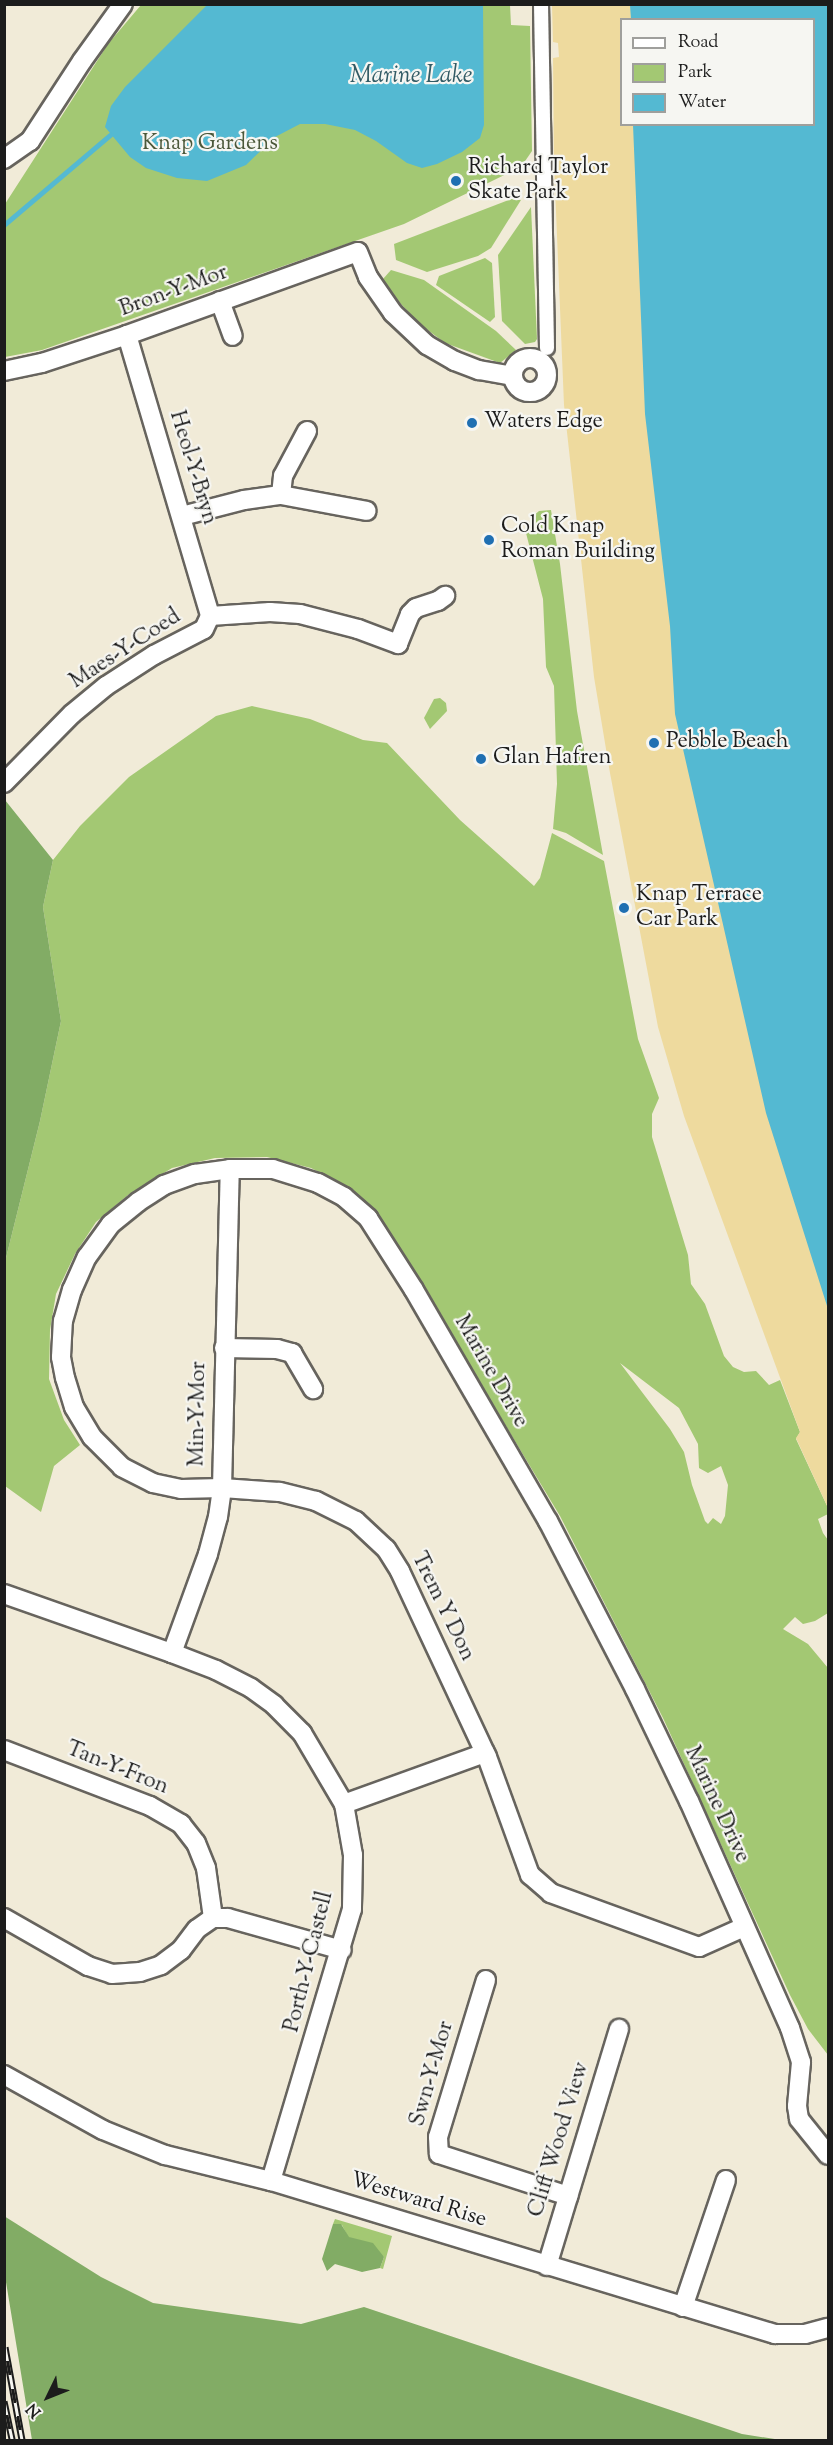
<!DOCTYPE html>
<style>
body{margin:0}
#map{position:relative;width:833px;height:2445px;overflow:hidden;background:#f1ebd8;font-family:"Sorts Mill Goudy",serif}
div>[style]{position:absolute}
.green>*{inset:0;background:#a3c873}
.forest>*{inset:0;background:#82ac65}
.sand>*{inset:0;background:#eeda9e}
.water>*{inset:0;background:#54b9d2}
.stream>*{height:4.5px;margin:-2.25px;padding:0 2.25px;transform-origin:2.25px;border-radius:2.25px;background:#54b9d2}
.roads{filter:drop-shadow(2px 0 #67645e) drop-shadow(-2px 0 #67645e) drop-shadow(0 2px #67645e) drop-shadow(0 -2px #67645e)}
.pedestrian>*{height:14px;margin:-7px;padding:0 7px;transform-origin:7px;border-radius:7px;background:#fff}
.minor>*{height:18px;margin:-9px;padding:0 9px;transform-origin:9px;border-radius:9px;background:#fff}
.minor>.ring{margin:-9px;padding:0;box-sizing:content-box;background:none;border:18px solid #fff;border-radius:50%}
.rail>*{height:7px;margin-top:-3.5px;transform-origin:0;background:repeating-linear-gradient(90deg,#f6f6f2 0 14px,#1c1c1c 0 28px);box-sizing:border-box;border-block:2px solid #1c1c1c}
.dots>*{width:16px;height:16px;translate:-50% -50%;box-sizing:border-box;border:3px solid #f6f6f2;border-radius:50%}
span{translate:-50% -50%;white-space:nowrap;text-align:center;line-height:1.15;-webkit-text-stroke:4.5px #f6f6f2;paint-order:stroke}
.park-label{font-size:22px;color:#4b583a}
.poi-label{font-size:22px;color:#1c1c1c}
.left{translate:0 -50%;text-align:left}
.street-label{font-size:22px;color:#1c1c1c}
.water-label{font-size:24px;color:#325b65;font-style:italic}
.frame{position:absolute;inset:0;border:6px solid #1c1c1c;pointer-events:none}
.legend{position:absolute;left:620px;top:18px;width:195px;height:108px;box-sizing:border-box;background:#f6f6f2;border:2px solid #9f9f9c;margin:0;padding:8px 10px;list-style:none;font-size:18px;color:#1c1c1c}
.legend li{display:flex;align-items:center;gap:12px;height:30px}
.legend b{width:30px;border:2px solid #9f9f9c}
.north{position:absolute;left:18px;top:2367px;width:60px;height:60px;-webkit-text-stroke:4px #f6f6f2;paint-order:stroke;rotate:227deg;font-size:16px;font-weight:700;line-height:24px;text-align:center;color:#1c1c1c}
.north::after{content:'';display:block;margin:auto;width:21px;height:27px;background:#1c1c1c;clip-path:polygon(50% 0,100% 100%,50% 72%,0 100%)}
</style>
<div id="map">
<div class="green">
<i style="clip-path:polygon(141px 5px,510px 5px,511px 25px,530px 26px,532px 151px,521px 167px,404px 224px,42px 350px,5px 357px,5px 204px,108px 44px)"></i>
<i style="clip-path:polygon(511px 199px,521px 200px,491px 248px,478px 256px,427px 272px,396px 260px,394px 244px)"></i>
<i style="clip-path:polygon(531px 207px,537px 339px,535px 342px,525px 344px,502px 321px,498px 255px)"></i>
<i style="clip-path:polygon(485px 258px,492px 263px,495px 317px,490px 322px,436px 285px,439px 276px)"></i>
<i style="clip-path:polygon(391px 270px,424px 280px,496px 331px,516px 350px,500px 363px,445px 343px,421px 325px,400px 303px,383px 279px)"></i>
<i style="clip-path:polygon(551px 510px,560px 564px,577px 711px,603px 855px,566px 833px,553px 829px,557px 784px,554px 686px,546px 667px,543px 599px,526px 533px,531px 518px,539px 511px)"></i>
<i style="clip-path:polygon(440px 698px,446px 703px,447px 711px,430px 729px,424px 718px,434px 699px)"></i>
<i style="clip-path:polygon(evenodd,252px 706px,310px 719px,363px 740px,387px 743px,460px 820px,534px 886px,540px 878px,552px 833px,604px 861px,638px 1039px,659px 1098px,652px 1114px,652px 1137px,688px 1255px,691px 1284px,705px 1304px,724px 1356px,733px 1367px,744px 1372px,756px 1371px,769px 1385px,780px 1380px,800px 1432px,796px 1439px,828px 1508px,828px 1514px,818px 1519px,823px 1533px,828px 1540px,828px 1613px,815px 1621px,803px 1624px,795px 1617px,783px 1629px,808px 1644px,828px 1668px,828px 2055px,808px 2029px,790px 1995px,663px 1718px,560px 1516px,379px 1215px,350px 1188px,311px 1168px,267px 1157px,215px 1158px,172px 1168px,128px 1195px,96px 1222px,75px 1254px,56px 1294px,50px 1330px,49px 1379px,64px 1420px,80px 1445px,54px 1466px,41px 1512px,5px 1486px,5px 1262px,40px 1121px,61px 1021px,43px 907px,53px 860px,80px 826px,129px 777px,216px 716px,252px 706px,620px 1363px,679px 1408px,698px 1444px,699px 1468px,708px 1473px,721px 1466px,728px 1485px,725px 1516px,721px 1524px,713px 1518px,708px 1524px,705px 1521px,692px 1485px,684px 1452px,670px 1429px,620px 1363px)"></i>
<i style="clip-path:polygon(335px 2219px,392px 2236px,383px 2269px,380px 2268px,384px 2257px,348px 2237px,342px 2225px,333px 2224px)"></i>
</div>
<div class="forest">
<i style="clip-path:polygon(5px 800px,53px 860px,43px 907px,61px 1021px,40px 1121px,5px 1262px)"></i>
<i style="clip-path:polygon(4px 2216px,101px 2277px,153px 2303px,301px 2324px,364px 2307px,742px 2434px,781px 2440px,32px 2440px,5px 2276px)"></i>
<i style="clip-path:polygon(333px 2224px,341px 2224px,349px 2237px,373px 2243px,384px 2257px,380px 2268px,362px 2272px,335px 2264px,327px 2271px,322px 2259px)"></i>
</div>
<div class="sand">
<i style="clip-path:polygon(552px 5px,677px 5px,677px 19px,622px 20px,622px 124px,681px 125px,818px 1272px,828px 1309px,828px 1508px,796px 1438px,800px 1432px,684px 1116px,658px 1027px,610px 773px,594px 677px,564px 405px,554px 163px,553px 58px,559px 57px,558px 43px,553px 42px)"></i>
</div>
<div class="water">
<i style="clip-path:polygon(207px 5px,483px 5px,484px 125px,480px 138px,462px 152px,437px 164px,422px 168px,407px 163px,376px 141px,355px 130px,325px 124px,300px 124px,275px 137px,246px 165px,207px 181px,177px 178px,146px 168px,130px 157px,105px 127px,111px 106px,125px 87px)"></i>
<i style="clip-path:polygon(630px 5px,828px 5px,828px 1309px,766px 1113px,675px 714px,670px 626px,645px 414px,633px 125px,814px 124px,814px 20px,631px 19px)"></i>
</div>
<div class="stream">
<i style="left:4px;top:225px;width:139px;rotate:-40.3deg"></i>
</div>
<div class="roads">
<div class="pedestrian">
<i style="left:541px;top:4px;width:344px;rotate:89deg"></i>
</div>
<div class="minor">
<i style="left:4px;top:159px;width:32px;rotate:-35deg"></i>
<i style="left:30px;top:141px;width:95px;rotate:-57deg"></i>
<i style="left:82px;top:61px;width:70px;rotate:-54.3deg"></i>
<i style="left:220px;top:301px;width:37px;rotate:70deg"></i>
<i style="left:127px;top:335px;width:293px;rotate:73.5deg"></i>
<i class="ring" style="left:513px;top:358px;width:16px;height:16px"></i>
<i style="left:4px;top:371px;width:39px;rotate:-12deg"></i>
<i style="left:42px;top:363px;width:89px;rotate:-18.2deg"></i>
<i style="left:127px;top:335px;width:245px;rotate:-19.8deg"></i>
<i style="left:358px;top:252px;width:27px;rotate:68deg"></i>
<i style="left:368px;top:277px;width:44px;rotate:55.2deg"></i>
<i style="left:393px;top:313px;width:47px;rotate:43.3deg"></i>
<i style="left:427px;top:345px;width:32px;rotate:30deg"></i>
<i style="left:455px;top:361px;width:26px;rotate:21deg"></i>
<i style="left:479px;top:370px;width:34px;rotate:10deg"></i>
<i style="left:281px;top:495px;width:19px;rotate:-84deg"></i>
<i style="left:283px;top:476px;width:51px;rotate:-61.9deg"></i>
<i style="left:182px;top:516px;width:64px;rotate:-14.5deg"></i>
<i style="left:244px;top:500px;width:37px;rotate:-8deg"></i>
<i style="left:281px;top:495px;width:87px;rotate:10.5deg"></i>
<i style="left:4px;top:783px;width:97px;rotate:-45.4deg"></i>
<i style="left:72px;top:714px;width:44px;rotate:-39.5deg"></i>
<i style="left:106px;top:686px;width:57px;rotate:-32.9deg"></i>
<i style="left:154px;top:655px;width:56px;rotate:-27.5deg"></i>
<i style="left:204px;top:629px;width:14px;rotate:-65deg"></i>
<i style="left:210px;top:616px;width:60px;rotate:-3.8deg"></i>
<i style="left:270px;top:612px;width:30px;rotate:4deg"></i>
<i style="left:300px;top:614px;width:60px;rotate:14.5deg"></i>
<i style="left:358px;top:629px;width:43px;rotate:20.6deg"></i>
<i style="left:398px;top:644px;width:32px;rotate:-68deg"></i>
<i style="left:410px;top:614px;width:8px;rotate:-45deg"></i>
<i style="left:416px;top:608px;width:23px;rotate:-18deg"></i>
<i style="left:438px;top:601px;width:9px;rotate:-36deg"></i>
<i style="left:224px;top:1348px;width:53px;rotate:1.1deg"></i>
<i style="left:277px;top:1349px;width:16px;rotate:15deg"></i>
<i style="left:292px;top:1353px;width:42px;rotate:59.7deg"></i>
<i style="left:4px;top:1594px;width:178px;rotate:19.4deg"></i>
<i style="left:172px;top:1653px;width:47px;rotate:21.1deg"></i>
<i style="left:216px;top:1670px;width:39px;rotate:27deg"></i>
<i style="left:251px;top:1688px;width:29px;rotate:36deg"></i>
<i style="left:274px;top:1705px;width:40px;rotate:45deg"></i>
<i style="left:302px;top:1733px;width:82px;rotate:59.4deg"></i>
<i style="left:344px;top:1804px;width:52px;rotate:80deg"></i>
<i style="left:353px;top:1855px;width:54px;rotate:91.1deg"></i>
<i style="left:352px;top:1909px;width:284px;rotate:106.6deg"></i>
<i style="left:172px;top:1653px;width:105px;rotate:-70deg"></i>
<i style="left:208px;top:1554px;width:38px;rotate:-75deg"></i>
<i style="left:218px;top:1517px;width:29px;rotate:-82deg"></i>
<i style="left:222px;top:1488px;width:319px;rotate:-88.6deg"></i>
<i style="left:4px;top:1750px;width:156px;rotate:21deg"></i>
<i style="left:150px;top:1806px;width:36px;rotate:30deg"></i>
<i style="left:181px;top:1824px;width:24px;rotate:52deg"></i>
<i style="left:196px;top:1843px;width:27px;rotate:68deg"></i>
<i style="left:206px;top:1868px;width:50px;rotate:82deg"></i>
<i style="left:344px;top:1804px;width:150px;rotate:-19.9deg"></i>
<i style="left:4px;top:1918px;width:97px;rotate:29.7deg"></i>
<i style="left:88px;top:1966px;width:25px;rotate:18deg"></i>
<i style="left:112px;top:1974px;width:28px;rotate:-4deg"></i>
<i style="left:140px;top:1972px;width:22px;rotate:-18deg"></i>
<i style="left:161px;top:1965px;width:25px;rotate:-37deg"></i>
<i style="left:181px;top:1950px;width:26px;rotate:-53deg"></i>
<i style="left:197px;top:1929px;width:19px;rotate:-35deg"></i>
<i style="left:213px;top:1918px;width:15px"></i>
<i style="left:228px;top:1918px;width:118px;rotate:15.7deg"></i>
<i style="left:744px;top:1927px;width:49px;rotate:156deg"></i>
<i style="left:699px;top:1947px;width:158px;rotate:-160deg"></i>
<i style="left:551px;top:1893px;width:28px;rotate:-139deg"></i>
<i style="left:530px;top:1875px;width:126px;rotate:-110deg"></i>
<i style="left:487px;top:1757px;width:205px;rotate:-115.1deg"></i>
<i style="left:400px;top:1571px;width:26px;rotate:-122deg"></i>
<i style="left:386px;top:1549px;width:41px;rotate:-137deg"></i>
<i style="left:356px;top:1521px;width:45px;rotate:-153.4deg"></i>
<i style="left:316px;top:1501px;width:38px;rotate:-166deg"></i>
<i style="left:279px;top:1492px;width:57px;rotate:-176deg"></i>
<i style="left:222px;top:1488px;width:41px;rotate:178.6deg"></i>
<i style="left:181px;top:1489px;width:29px;rotate:-168deg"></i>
<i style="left:153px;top:1483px;width:35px;rotate:-153deg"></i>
<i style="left:122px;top:1467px;width:42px;rotate:-135deg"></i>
<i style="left:92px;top:1437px;width:35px;rotate:-121deg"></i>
<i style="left:74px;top:1407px;width:30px;rotate:-107deg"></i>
<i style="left:65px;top:1378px;width:21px;rotate:-101deg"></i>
<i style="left:61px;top:1357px;width:36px;rotate:-87deg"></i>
<i style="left:63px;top:1321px;width:32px;rotate:-74deg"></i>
<i style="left:72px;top:1290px;width:36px;rotate:-66deg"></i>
<i style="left:87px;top:1257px;width:41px;rotate:-54deg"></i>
<i style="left:111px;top:1224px;width:35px;rotate:-39deg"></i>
<i style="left:138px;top:1202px;width:31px;rotate:-33deg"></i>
<i style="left:164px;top:1185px;width:33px;rotate:-20deg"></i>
<i style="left:195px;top:1174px;width:35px;rotate:-8deg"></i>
<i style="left:230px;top:1169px;width:43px"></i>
<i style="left:273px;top:1169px;width:47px;rotate:17.3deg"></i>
<i style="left:318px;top:1183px;width:30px;rotate:28deg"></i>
<i style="left:344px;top:1197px;width:32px;rotate:41deg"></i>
<i style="left:368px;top:1218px;width:85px;rotate:57.4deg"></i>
<i style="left:414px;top:1290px;width:267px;rotate:59.9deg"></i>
<i style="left:548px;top:1521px;width:189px;rotate:62.6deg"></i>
<i style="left:635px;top:1689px;width:124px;rotate:64.3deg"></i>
<i style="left:689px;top:1801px;width:248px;rotate:66deg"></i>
<i style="left:790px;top:2028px;width:36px;rotate:72deg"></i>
<i style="left:801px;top:2062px;width:44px;rotate:95.2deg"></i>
<i style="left:797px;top:2106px;width:13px;rotate:81deg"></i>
<i style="left:799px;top:2119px;width:46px;rotate:51.1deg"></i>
<i style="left:486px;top:1980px;width:164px;rotate:107deg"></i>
<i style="left:438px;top:2137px;width:17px;rotate:87deg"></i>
<i style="left:439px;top:2154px;width:136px;rotate:18deg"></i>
<i style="left:4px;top:2075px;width:113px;rotate:29.1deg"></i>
<i style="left:103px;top:2130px;width:67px;rotate:22deg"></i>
<i style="left:165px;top:2155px;width:109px;rotate:13.8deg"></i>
<i style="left:271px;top:2181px;width:527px;rotate:16.89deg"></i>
<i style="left:775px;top:2334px;width:30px"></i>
<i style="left:805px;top:2334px;width:24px;rotate:-15deg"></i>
<i style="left:547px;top:2266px;width:248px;rotate:-73.1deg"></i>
<i style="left:683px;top:2307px;width:134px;rotate:-71.3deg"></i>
</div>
</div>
<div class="rail">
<i style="left:5px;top:2347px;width:95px;rotate:79.6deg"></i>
<i style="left:4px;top:2401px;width:40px;rotate:78deg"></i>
</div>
<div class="dots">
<i style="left:456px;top:181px;background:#1f6fb2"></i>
<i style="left:472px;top:423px;background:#1f6fb2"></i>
<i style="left:489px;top:540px;background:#1f6fb2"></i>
<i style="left:654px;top:743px;background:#1f6fb2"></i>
<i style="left:481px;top:759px;background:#1f6fb2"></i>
<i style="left:624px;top:908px;background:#1f6fb2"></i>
</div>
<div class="park-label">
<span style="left:210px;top:145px">Knap Gardens</span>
</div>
<div class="poi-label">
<span class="left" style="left:468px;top:181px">Richard Taylor<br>Skate Park</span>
<span class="left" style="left:484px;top:423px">Waters Edge</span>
<span class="left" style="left:501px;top:540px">Cold Knap<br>Roman Building</span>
<span class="left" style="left:666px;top:743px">Pebble Beach</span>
<span class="left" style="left:493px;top:759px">Glan Hafren</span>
<span class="left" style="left:636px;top:908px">Knap Terrace<br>Car Park</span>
</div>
<div class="street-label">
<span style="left:174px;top:292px;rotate:-20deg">Bron-Y-Mor</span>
<span style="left:192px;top:468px;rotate:73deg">Heol-Y-Bryn</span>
<span style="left:126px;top:650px;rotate:-33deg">Maes-Y-Coed</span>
<span style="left:490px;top:1372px;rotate:60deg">Marine Drive</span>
<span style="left:199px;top:1414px;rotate:-89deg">Min-Y-Mor</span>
<span style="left:442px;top:1607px;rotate:64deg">Trem Y Don</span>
<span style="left:117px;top:1769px;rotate:22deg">Tan-Y-Fron</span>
<span style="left:716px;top:1805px;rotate:65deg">Marine Drive</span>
<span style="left:310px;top:1962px;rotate:-76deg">Porth-Y-Castell</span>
<span style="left:433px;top:2074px;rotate:-74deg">Swn-Y-Mor</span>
<span style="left:560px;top:2140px;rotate:-73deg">Cliff Wood View</span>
<span style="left:418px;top:2201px;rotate:17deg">Westward Rise</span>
</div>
<div class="water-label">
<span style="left:411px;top:77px">Marine Lake</span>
</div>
<div class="frame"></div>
<ul class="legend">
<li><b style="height:8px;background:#fff"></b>Road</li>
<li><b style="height:16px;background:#a3c873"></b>Park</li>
<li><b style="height:16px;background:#54b9d2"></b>Water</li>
</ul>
<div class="north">N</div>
</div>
